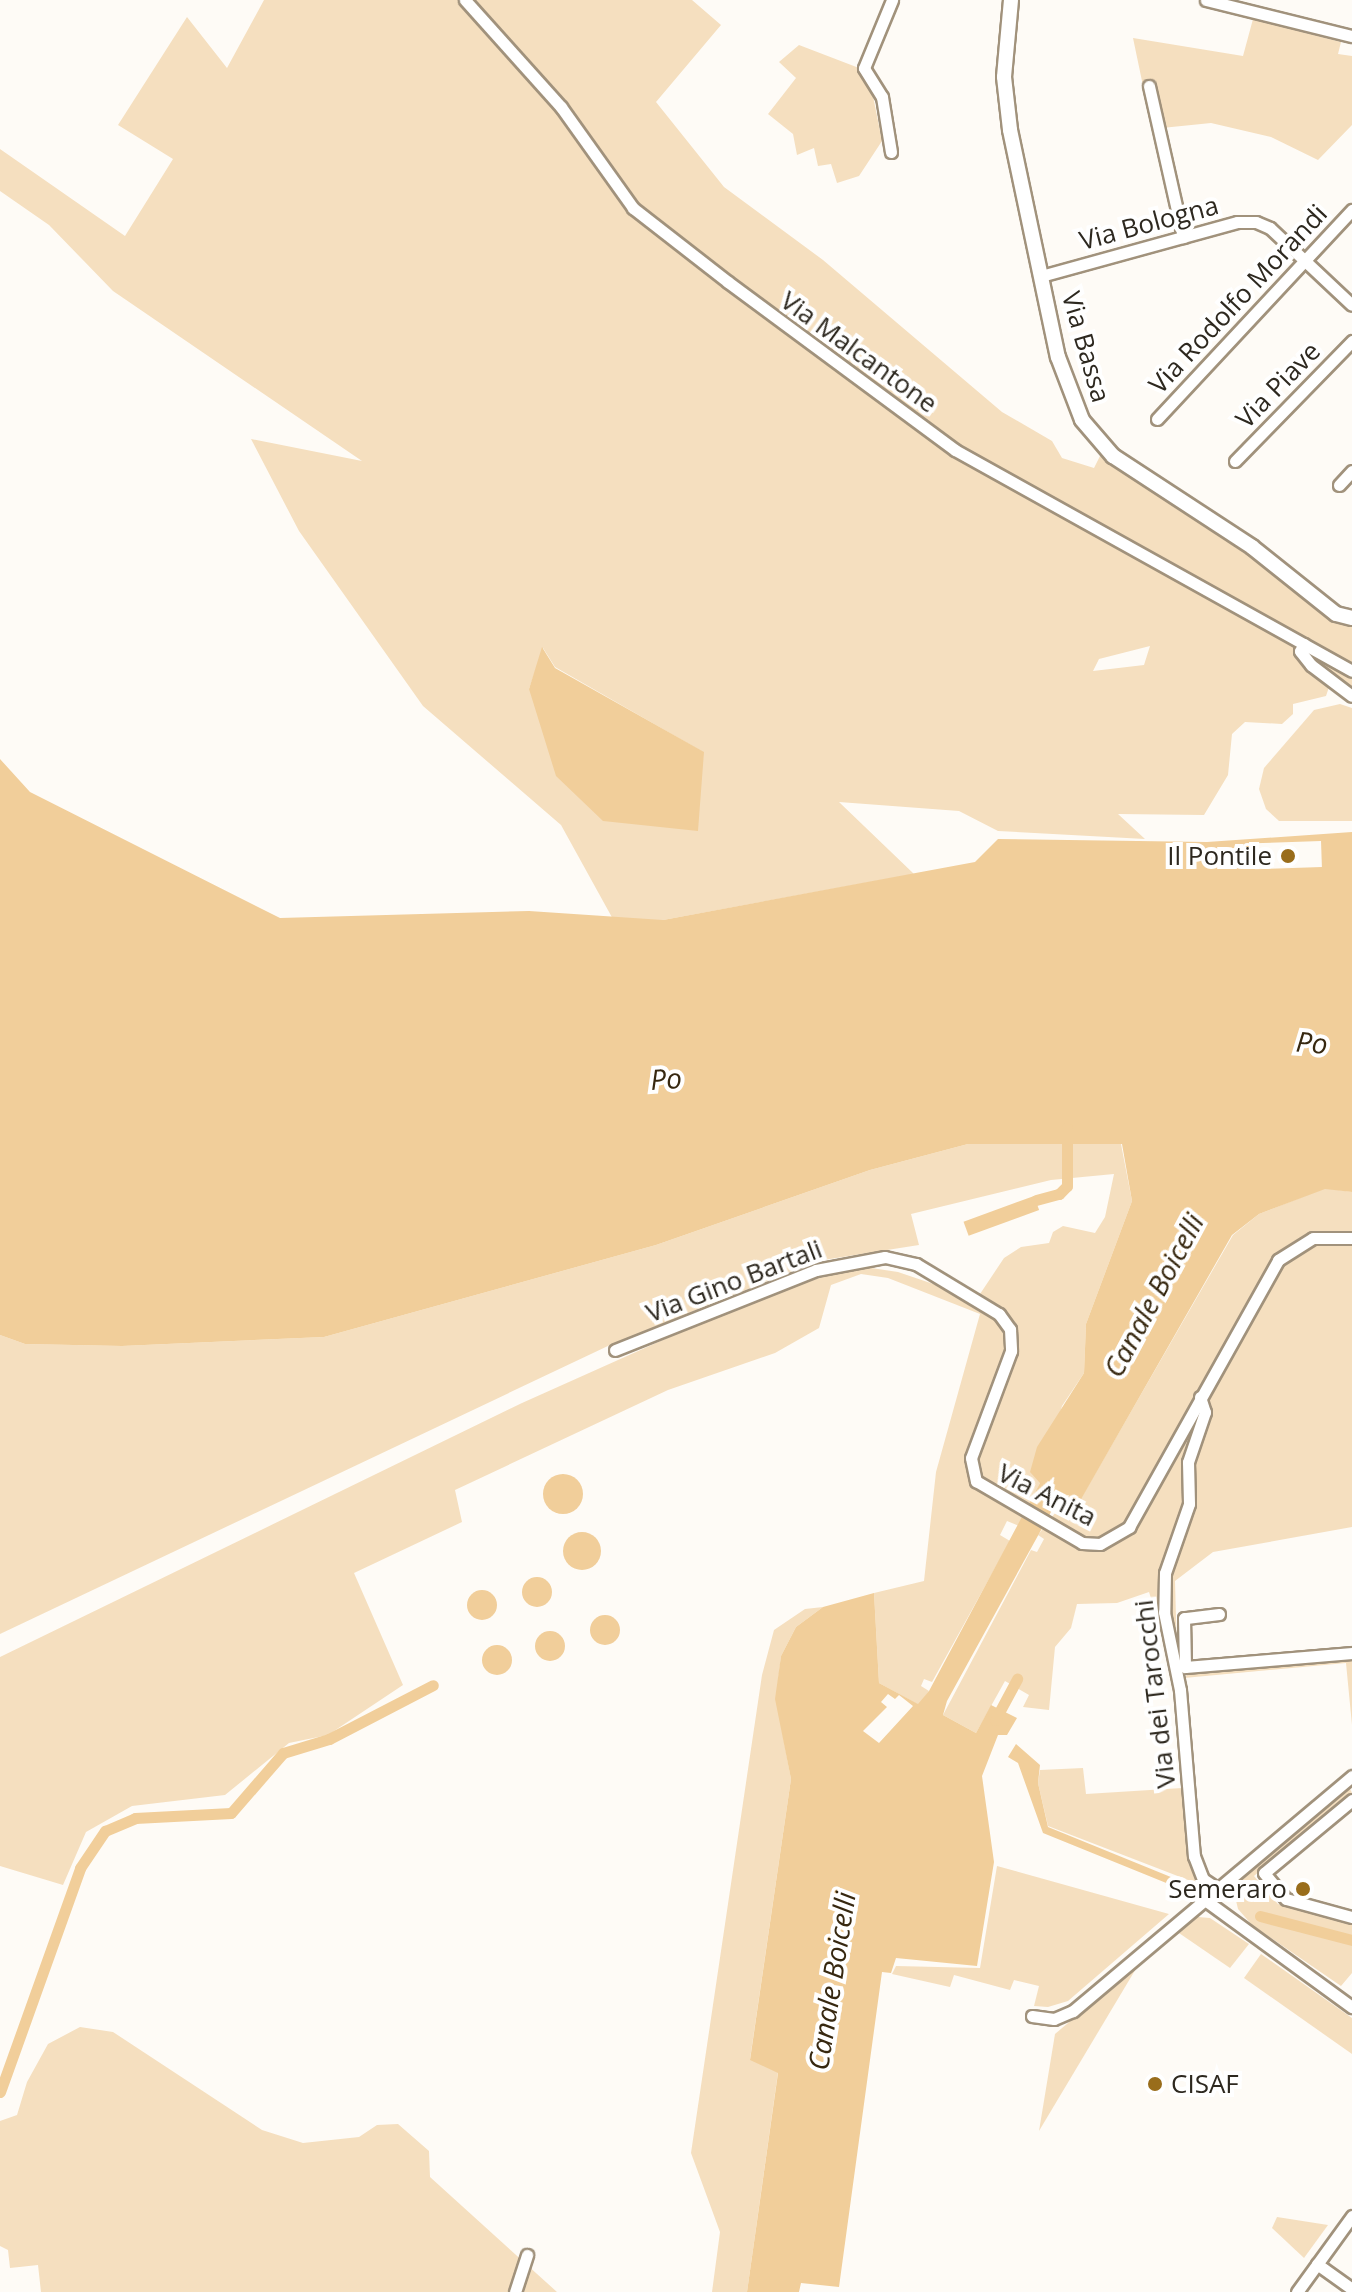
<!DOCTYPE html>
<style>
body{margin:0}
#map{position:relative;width:1352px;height:2292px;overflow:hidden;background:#fefbf6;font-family:"Open Sans",sans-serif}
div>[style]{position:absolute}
.green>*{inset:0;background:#f5dfbf}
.water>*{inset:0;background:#f1ce9a;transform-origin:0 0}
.round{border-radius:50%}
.pier>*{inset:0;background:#fefbf6;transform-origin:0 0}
.canal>*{height:11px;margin:-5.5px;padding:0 5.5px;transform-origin:5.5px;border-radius:5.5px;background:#f1ce9a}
.roads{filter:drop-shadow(2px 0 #a1927c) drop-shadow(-2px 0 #a1927c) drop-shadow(0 2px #a1927c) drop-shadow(0 -2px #a1927c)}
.minor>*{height:11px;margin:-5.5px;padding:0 5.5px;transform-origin:5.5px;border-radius:5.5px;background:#fff}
.tertiary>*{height:14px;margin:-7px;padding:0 7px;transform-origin:7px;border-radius:7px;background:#fff}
.dots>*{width:22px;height:22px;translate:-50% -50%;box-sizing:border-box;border:4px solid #fff;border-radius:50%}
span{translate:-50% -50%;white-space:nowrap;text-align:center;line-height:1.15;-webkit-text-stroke:8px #fff;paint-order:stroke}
.street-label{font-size:26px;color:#2d281f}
.poi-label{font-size:26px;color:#2d281f}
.right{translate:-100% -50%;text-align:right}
.left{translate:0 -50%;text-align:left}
.water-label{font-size:28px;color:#372810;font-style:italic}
</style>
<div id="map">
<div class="green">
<i style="clip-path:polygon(evenodd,264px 0,692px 0,721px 25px,656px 102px,724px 187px,823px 260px,1002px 412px,1052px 441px,1062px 458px,1094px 468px,1100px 456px,1352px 625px,1352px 687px,1297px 648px,1329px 687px,1326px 696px,1293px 704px,1293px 714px,1282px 724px,1245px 722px,1232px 734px,1228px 775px,1204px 815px,1118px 814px,1145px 839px,998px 831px,959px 811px,839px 802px,914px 874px,663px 920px,614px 921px,561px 825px,423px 706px,299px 531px,251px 439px,362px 461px,113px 291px,49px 225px,0 191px,0 149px,125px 236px,173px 159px,118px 125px,187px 17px,227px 68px,264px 0,1150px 646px,1144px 665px,1093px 671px,1099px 659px,1150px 646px,264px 0,543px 648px,555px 667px,703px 752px,529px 689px,543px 648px)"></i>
<i style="clip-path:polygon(1253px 19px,1341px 42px,1338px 54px,1352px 56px,1352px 125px,1318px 160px,1271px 137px,1211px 123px,1152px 129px,1133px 38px,1243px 56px)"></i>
<i style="clip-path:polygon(799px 45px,859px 68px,873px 96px,882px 141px,859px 176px,837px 183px,831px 164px,818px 166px,814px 148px,797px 155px,793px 134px,768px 114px,796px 78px,779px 62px)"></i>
<i style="clip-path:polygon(1340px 704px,1352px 708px,1352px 821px,1279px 821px,1266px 809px,1259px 789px,1264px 768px,1314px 710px)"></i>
<i style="clip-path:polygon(968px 1144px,1121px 1144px,1132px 1201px,1086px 1324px,1084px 1373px,1062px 1406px,1040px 1483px,1019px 1526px,1007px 1521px,1000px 1535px,1010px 1541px,932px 1682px,924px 1679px,921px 1686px,929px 1691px,919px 1705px,879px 1683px,874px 1593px,924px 1581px,936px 1472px,980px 1314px,888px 1278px,861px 1274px,831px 1285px,819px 1328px,775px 1353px,668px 1390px,455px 1490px,462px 1522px,354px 1573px,403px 1685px,328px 1735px,289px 1743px,225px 1795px,132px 1806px,86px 1832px,63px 1885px,0 1866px,0 1657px,522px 1403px,761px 1296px,858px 1266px,898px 1272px,954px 1291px,979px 1312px,976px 1300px,1004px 1258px,1021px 1247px,1049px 1243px,1053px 1232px,1063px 1226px,1095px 1233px,1105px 1217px,1114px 1174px,1051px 1180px,911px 1214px,919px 1245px,817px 1261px,610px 1345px,0 1634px,0 1335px,25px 1344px,122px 1346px,324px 1337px,656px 1245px,870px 1170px)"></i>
<i style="clip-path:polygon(1325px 1188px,1352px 1192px,1352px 1527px,1213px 1552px,1175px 1581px,1177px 1654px,1169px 1621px,1159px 1623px,1149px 1592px,1117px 1603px,1077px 1604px,1071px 1628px,1055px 1647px,1049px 1710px,1023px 1707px,1029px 1695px,1005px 1681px,976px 1733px,943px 1715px,1031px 1550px,1037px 1552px,1044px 1539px,1038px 1535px,1069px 1495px,1080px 1500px,1233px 1235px,1259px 1214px)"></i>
<i style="clip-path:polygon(823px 1607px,796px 1627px,781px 1656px,776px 1699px,791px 1779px,750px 2059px,778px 2072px,747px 2292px,712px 2292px,720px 2232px,691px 2153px,762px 1675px,774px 1630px,805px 1609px)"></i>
<i style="clip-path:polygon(1352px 1656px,1352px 1725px,1346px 1663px,1184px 1678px,1192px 1670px)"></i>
<i style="clip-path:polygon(1083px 1768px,1086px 1794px,1182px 1788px,1191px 1865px,1201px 1885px,1048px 1826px,1038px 1783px,1040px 1770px)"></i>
<i style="clip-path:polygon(1348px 1785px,1352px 1793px,1254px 1876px,1278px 1904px,1352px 1925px,1352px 1973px,1341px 1986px,1252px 1925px,1238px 1909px,1234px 1892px,1241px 1874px)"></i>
<i style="clip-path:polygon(997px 1866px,1169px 1914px,1068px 2001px,1048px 2007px,1034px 2006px,1039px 1986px,1014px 1980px,1010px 1990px,954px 1975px,950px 1987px,892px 1974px,896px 1966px,980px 1968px)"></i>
<i style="clip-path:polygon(1198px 1917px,1210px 1918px,1249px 1944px,1230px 1968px,1176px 1931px)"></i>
<i style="clip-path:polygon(1261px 1954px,1352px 2018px,1352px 2054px,1244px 1978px)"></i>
<i style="clip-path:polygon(1140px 1962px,1039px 2131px,1055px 2034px)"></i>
<i style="clip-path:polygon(80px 2027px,113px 2032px,262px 2130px,303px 2143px,359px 2137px,377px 2125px,398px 2124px,429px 2151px,430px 2177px,557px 2292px,41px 2292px,38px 2265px,10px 2268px,8px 2250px,0 2246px,0 2121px,17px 2115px,27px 2082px,48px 2044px)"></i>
<i style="clip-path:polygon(1277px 2217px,1328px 2225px,1304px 2258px,1272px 2228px)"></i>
</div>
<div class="water">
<i style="clip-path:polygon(542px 647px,555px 668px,704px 752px,698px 831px,603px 821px,556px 776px,529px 689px)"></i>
<i style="clip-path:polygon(0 759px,30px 792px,280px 918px,529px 911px,663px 920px,975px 862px,998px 839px,1207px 842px,1352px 832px,1352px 1192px,1325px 1189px,1259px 1214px,1232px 1235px,1080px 1501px,1068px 1495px,1051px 1512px,947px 1701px,943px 1715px,976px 1733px,991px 1705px,1017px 1718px,1007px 1735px,998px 1735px,982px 1776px,994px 1862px,977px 1966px,896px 1958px,891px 1973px,882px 1972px,839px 2287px,801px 2283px,799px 2292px,747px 2292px,778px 2073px,750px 2060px,791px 1779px,775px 1699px,781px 1656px,796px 1627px,823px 1607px,874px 1593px,879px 1683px,918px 1704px,929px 1691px,1040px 1483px,1030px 1472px,1037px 1447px,1084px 1373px,1086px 1324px,1132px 1201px,1122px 1144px,968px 1144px,870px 1170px,656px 1245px,324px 1337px,122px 1346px,25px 1344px,0 1335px)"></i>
<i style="left:1034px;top:1196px;width:15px;height:75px;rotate:70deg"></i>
<i class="round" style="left:543px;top:1474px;width:40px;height:40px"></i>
<i class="round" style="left:563px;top:1532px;width:38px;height:38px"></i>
<i class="round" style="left:522px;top:1577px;width:30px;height:30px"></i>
<i class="round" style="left:467px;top:1590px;width:30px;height:30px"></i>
<i class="round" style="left:590px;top:1615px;width:30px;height:30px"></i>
<i class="round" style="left:535px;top:1631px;width:30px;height:30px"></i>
<i class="round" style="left:482px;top:1645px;width:30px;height:30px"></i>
<i style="clip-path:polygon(1016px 1744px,1040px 1765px,1038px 1783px,1048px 1827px,1188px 1884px,1186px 1891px,1043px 1833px,1018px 1763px,1008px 1757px)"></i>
</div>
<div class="pier">
<i style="left:1321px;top:841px;width:26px;height:67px;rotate:88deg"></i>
<i style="clip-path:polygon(888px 1694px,895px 1699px,899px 1695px,913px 1706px,879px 1743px,863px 1731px,887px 1707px,881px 1702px)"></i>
</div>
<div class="canal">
<i style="left:1036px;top:1200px;width:24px;rotate:-15deg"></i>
<i style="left:1059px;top:1194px;width:11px;rotate:-45deg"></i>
<i style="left:1067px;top:1186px;width:58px;rotate:-90deg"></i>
<i style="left:995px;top:1720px;width:47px;rotate:-61.8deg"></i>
<i style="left:1260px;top:1916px;width:95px;rotate:14.6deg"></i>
<i style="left:0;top:2092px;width:238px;rotate:-70.3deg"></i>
<i style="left:80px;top:1868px;width:45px;rotate:-56deg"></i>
<i style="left:105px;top:1831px;width:33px;rotate:-23deg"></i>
<i style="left:135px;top:1818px;width:96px;rotate:-3deg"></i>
<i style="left:231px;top:1813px;width:79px;rotate:-49.1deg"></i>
<i style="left:283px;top:1753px;width:48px;rotate:-16.9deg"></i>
<i style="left:329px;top:1739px;width:117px;rotate:-27.4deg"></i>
</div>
<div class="roads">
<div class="minor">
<i style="left:465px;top:0;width:144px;rotate:48.1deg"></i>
<i style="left:561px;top:107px;width:124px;rotate:54.5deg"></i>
<i style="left:633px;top:208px;width:120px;rotate:37.9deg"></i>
<i style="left:728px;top:282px;width:282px;rotate:36.5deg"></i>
<i style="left:955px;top:450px;width:454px;rotate:29.1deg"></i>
<i style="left:1206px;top:0;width:150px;rotate:13.9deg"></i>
<i style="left:1149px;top:86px;width:155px;rotate:77.3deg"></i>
<i style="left:891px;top:152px;width:56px;rotate:-99.3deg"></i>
<i style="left:882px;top:97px;width:34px;rotate:-122deg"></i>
<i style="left:864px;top:68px;width:74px;rotate:-67.6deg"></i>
<i style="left:1041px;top:276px;width:203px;rotate:-15.4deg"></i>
<i style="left:1237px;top:222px;width:19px"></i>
<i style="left:1256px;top:222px;width:15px;rotate:23deg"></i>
<i style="left:1270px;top:228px;width:112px;rotate:43.2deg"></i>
<i style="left:1157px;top:419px;width:286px;rotate:-47deg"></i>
<i style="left:1235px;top:461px;width:168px;rotate:-45.7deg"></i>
<i style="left:1339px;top:485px;width:19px;rotate:-47deg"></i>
<i style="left:1304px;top:644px;width:8px;rotate:120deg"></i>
<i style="left:1300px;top:651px;width:18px;rotate:52deg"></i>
<i style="left:1311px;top:665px;width:51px;rotate:37.1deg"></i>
<i style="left:615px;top:1350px;width:216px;rotate:-21.7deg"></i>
<i style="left:816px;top:1270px;width:70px;rotate:-10.7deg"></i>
<i style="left:885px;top:1257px;width:32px;rotate:13deg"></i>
<i style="left:916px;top:1264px;width:97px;rotate:31.1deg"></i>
<i style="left:999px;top:1314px;width:19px;rotate:54deg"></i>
<i style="left:1010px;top:1329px;width:22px;rotate:87deg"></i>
<i style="left:1011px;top:1351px;width:114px;rotate:110.5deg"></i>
<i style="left:971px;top:1458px;width:24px;rotate:78deg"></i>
<i style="left:976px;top:1481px;width:123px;rotate:30.3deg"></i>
<i style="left:1082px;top:1543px;width:18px;rotate:3deg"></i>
<i style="left:1100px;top:1544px;width:34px;rotate:-30deg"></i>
<i style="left:1129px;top:1527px;width:306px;rotate:-60.8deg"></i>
<i style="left:1278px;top:1260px;width:41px;rotate:-32.2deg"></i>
<i style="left:1313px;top:1238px;width:39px"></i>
<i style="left:1200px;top:1397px;width:16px;rotate:72deg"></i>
<i style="left:1205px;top:1412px;width:53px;rotate:108.8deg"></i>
<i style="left:1188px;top:1462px;width:42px;rotate:88.6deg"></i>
<i style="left:1189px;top:1504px;width:73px;rotate:109.2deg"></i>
<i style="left:1165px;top:1573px;width:39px;rotate:91deg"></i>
<i style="left:1164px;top:1612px;width:80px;rotate:78.4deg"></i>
<i style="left:1180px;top:1690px;width:167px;rotate:85.2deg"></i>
<i style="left:1194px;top:1856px;width:25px;rotate:69deg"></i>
<i style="left:1203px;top:1879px;width:18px;rotate:34deg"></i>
<i style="left:1219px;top:1614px;width:35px;rotate:173deg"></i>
<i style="left:1184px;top:1618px;width:49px;rotate:88.8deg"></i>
<i style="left:1185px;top:1667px;width:168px;rotate:-4.8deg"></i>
<i style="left:1352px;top:1800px;width:114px;rotate:140.3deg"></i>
<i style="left:1264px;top:1873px;width:34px;rotate:50deg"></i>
<i style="left:1286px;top:1899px;width:68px;rotate:15.3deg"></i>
<i style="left:1205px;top:1900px;width:182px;rotate:36.1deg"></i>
<i style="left:1032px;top:2016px;width:22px;rotate:8deg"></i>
<i style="left:1054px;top:2019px;width:21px;rotate:-23deg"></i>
<i style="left:1073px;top:2011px;width:365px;rotate:-40.1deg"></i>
<i style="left:1317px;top:2264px;width:43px;rotate:35.5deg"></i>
<i style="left:515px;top:2292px;width:39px;rotate:-72deg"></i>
<i style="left:1297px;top:2292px;width:94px;rotate:-54.1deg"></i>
</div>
<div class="tertiary">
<i style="left:1011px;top:0;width:77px;rotate:95.2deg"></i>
<i style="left:1004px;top:77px;width:53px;rotate:83.5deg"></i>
<i style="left:1010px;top:130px;width:232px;rotate:78.1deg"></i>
<i style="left:1058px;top:357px;width:67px;rotate:69.1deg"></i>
<i style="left:1082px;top:420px;width:48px;rotate:49.3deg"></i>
<i style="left:1113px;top:456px;width:166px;rotate:33.2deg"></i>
<i style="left:1252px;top:547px;width:107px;rotate:38.6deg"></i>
<i style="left:1336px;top:614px;width:16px;rotate:14deg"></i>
</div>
</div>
<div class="dots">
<i style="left:1288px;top:856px;background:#996d1b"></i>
<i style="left:1303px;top:1889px;background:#996d1b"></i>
<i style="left:1155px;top:2084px;background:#996d1b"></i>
</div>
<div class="street-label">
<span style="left:1149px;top:223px;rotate:-15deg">Via Bologna</span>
<span style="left:1238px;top:299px;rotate:-47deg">Via Rodolfo Morandi</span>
<span style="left:1086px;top:347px;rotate:74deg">Via Bassa</span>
<span style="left:859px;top:352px;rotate:36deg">Via Malcantone</span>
<span style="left:1278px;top:385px;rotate:-46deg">Via Piave</span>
<span style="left:734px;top:1281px;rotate:-21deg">Via Gino Bartali</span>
<span style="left:1047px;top:1495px;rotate:27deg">Via Anita</span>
<span style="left:1155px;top:1694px;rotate:-97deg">Via dei Tarocchi</span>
</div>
<div class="poi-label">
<span class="right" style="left:1272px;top:856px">Il Pontile</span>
<span class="right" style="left:1287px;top:1889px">Semeraro</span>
<span class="left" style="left:1171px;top:2084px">CISAF</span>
</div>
<div class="water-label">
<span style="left:1312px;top:1042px;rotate:5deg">Po</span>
<span style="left:666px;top:1078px;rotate:-4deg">Po</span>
<span style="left:1153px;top:1295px;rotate:-62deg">Canale Boicelli</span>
<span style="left:831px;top:1981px;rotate:-81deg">Canale Boicelli</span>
</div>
</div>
